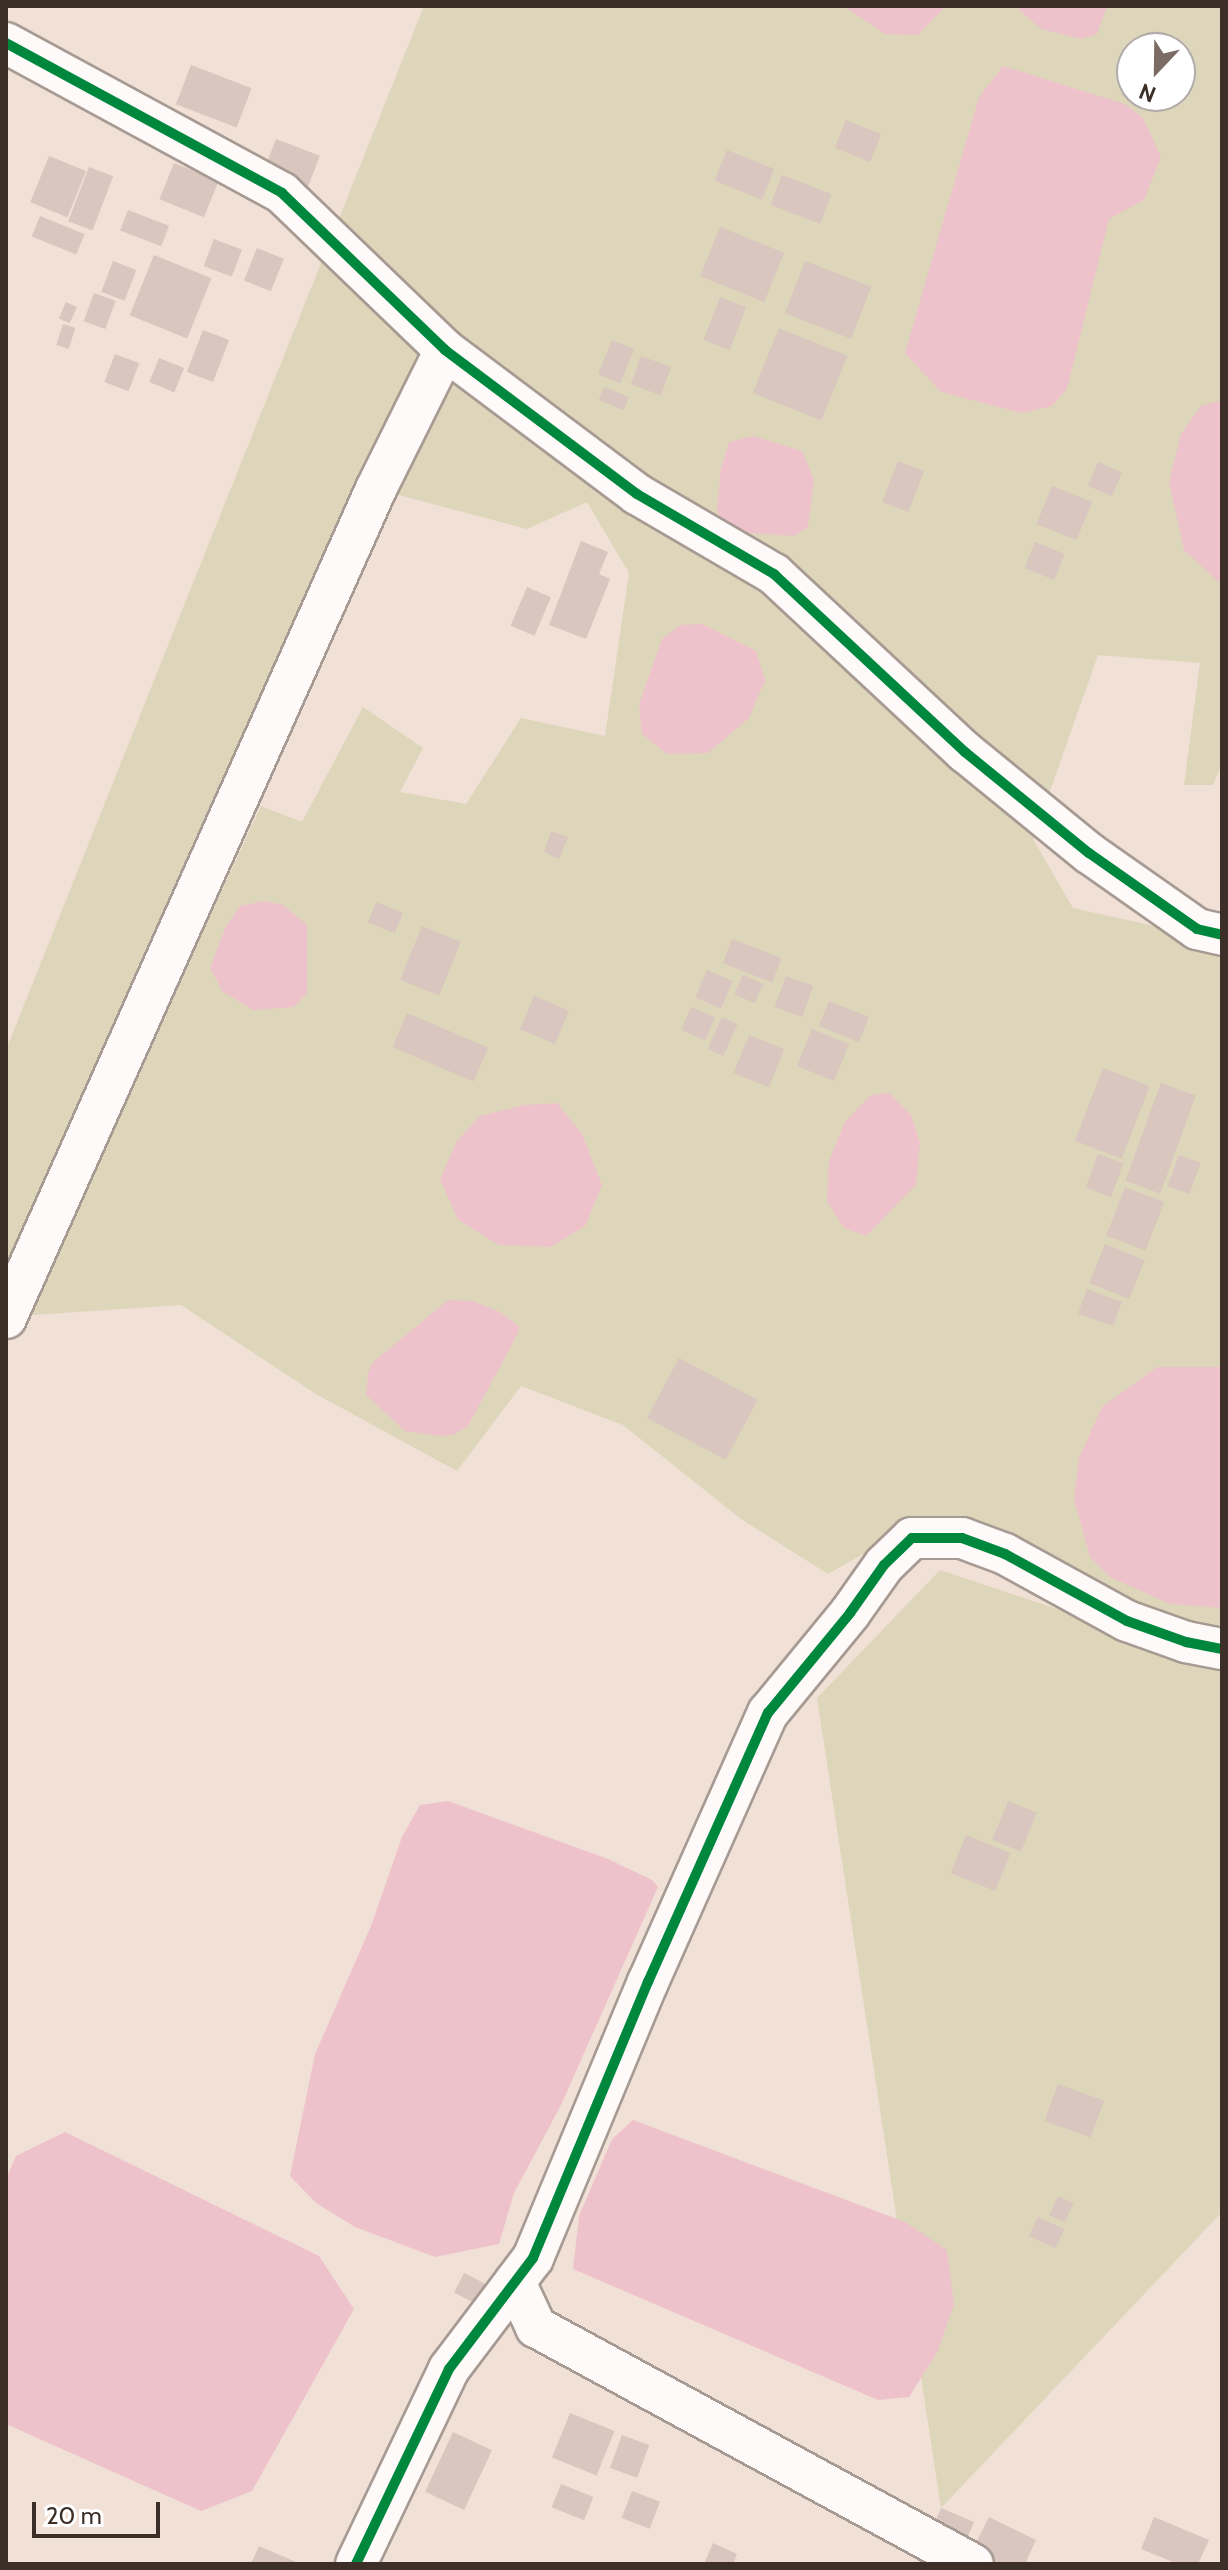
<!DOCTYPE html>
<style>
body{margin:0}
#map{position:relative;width:1228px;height:2570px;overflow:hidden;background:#f1e0d5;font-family:Cabin,sans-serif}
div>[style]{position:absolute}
.green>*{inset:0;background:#ddd6ba}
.water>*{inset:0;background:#eec2ca}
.building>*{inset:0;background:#d8c6bf;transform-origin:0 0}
.roads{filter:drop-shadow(2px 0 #a79a92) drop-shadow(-2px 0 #a79a92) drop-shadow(0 2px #a79a92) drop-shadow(0 -2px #a79a92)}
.minor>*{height:40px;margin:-20px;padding:0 20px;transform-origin:20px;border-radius:20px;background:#fdfaf9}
.cycleway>*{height:10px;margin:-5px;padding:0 5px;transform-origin:5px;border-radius:5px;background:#00873e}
span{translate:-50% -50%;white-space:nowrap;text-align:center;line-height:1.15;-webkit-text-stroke:6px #fff;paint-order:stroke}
.frame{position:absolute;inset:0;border:8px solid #3b2f28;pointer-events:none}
.north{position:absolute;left:1116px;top:32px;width:80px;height:80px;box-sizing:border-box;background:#fff;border:2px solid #b1aca9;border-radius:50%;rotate:202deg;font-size:22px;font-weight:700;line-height:32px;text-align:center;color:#3b2f28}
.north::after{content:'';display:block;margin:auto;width:28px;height:36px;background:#7b6d65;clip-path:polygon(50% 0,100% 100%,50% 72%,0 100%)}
.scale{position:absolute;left:32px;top:2502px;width:128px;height:36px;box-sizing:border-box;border:4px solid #3b2f28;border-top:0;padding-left:10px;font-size:24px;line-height:28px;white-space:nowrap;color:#3b2f28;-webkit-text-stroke:6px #fff;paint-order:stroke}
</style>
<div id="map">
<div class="green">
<i style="clip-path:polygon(evenodd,424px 6px,1222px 6px,1222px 763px,1213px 785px,1184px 785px,1200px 663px,1098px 655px,1033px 839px,1073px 908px,1222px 941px,1222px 1639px,917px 1523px,828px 1574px,741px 1519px,623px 1425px,521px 1386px,457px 1471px,316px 1394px,181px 1305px,32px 1315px,95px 1165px,261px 806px,302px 822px,363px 707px,423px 748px,400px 792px,466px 804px,521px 718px,605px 736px,629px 573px,587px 502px,527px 529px,376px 489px,365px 459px,6px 1270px,6px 1050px,424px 6px,1132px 48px,1180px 48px,1180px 96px,1132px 96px,1132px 48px)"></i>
<i style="clip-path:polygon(940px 1570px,1222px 1664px,1222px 2212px,941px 2508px,817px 1698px)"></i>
</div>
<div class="water">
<i style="clip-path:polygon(843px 6px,946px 6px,918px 35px,885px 34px)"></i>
<i style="clip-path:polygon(1015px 6px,1107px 6px,1097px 34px,1081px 39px,1041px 29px)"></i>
<i style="clip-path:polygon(1003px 66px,1125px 104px,1143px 118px,1161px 157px,1144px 200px,1109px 219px,1067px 389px,1052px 406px,1022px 413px,941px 392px,905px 353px,979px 97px)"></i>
<i style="clip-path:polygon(1222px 400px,1222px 585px,1184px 550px,1169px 482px,1181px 434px,1201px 406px)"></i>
<i style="clip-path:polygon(753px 436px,802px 451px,814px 480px,808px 527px,794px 536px,735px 532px,723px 524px,717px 510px,721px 468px,729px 442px)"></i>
<i style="clip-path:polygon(702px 624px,756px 651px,765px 680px,749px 718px,708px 753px,667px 754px,642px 734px,639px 704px,662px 639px,681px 625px)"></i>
<i style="clip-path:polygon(264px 901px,283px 905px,307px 925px,307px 993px,294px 1007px,253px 1010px,223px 992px,210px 968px,226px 926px,240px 906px)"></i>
<i style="clip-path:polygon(889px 1093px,911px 1115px,920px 1142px,916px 1185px,866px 1236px,844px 1228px,827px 1201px,829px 1162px,844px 1123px,871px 1095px)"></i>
<i style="clip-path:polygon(557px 1103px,582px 1134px,602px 1185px,585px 1226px,551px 1247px,499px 1245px,458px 1220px,440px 1179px,457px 1141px,480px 1116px,524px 1105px)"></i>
<i style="clip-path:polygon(448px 1300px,473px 1301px,500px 1312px,519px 1326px,518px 1333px,468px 1426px,453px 1435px,440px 1436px,405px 1431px,366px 1395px,368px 1374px,371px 1364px)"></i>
<i style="clip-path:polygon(1157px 1367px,1222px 1367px,1222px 1608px,1170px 1604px,1110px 1577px,1090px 1557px,1074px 1499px,1079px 1458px,1102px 1407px)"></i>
<i style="clip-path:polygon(448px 1801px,608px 1859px,652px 1880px,658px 1887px,561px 2105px,514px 2193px,499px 2244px,435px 2257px,355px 2227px,316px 2203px,290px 2176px,315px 2054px,371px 1926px,402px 1837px,420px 1805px)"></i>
<i style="clip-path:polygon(633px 2120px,905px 2222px,947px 2250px,954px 2304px,937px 2353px,909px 2397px,878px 2400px,573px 2269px,579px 2216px,612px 2139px)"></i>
<i style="clip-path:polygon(65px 2132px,319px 2256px,354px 2309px,252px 2491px,201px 2511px,6px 2424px,6px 2179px,16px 2156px)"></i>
</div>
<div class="building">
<i style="left:191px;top:65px;width:65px;height:42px;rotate:21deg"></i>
<i style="left:846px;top:120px;width:38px;height:30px;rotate:22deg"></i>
<i style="left:276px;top:139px;width:47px;height:41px;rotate:21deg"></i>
<i style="left:727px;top:150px;width:51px;height:33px;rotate:22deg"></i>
<i style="left:49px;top:156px;width:40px;height:50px;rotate:22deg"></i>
<i style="left:174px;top:163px;width:48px;height:39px;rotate:22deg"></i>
<i style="left:89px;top:167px;width:26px;height:58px;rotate:21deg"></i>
<i style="left:782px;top:175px;width:53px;height:32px;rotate:21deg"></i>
<i style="left:128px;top:210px;width:44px;height:22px;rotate:21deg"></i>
<i style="left:40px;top:216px;width:48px;height:22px;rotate:22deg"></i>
<i style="left:720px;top:227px;width:69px;height:53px;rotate:22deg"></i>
<i style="left:214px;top:239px;width:30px;height:29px;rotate:21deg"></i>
<i style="left:257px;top:248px;width:29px;height:35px;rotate:22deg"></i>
<i style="left:154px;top:255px;width:62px;height:65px;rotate:22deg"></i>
<i style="left:113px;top:261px;width:25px;height:33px;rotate:21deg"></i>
<i style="left:805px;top:261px;width:71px;height:56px;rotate:21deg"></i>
<i style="left:94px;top:293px;width:23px;height:30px;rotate:20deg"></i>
<i style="left:720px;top:297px;width:28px;height:46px;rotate:21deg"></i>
<i style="left:66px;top:302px;width:12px;height:18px;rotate:24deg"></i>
<i style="left:63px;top:324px;width:13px;height:22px;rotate:18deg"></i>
<i style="left:779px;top:328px;width:74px;height:70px;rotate:22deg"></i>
<i style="left:203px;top:330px;width:28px;height:45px;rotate:21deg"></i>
<i style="left:612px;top:340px;width:24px;height:37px;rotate:22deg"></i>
<i style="left:115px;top:354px;width:26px;height:30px;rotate:21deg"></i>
<i style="left:641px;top:356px;width:32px;height:30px;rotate:20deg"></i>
<i style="left:159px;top:358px;width:27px;height:26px;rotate:22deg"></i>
<i style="left:604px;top:387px;width:27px;height:14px;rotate:22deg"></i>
<i style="left:898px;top:461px;width:28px;height:44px;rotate:21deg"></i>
<i style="left:1098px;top:462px;width:26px;height:26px;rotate:23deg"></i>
<i style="left:1052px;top:486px;width:43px;height:41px;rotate:22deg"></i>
<i style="clip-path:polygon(581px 541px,608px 552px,599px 574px,610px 579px,586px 639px,549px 625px)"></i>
<i style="left:1035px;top:542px;width:32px;height:28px;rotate:22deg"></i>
<i style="left:527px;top:587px;width:26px;height:42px;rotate:23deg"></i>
<i style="clip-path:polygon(551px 831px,568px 837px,559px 859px,544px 852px)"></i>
<i style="left:376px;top:902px;width:29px;height:22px;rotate:22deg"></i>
<i style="left:422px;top:926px;width:42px;height:58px;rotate:22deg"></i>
<i style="left:732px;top:939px;width:53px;height:26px;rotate:21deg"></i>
<i style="left:707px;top:970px;width:28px;height:30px;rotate:23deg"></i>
<i style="left:743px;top:975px;width:22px;height:21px;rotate:24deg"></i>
<i style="left:786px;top:976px;width:29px;height:33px;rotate:20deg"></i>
<i style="left:534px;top:996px;width:38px;height:36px;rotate:23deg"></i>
<i style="left:829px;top:1001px;width:43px;height:27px;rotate:22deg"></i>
<i style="left:691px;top:1007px;width:26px;height:25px;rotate:23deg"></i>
<i style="left:407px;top:1013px;width:88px;height:37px;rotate:23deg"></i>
<i style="left:722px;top:1017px;width:17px;height:35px;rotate:24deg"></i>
<i style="left:812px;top:1029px;width:40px;height:40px;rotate:22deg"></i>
<i style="left:749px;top:1035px;width:38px;height:41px;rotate:22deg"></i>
<i style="left:1103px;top:1068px;width:50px;height:78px;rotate:21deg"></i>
<i style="left:1161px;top:1083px;width:37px;height:104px;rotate:20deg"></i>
<i style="left:1098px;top:1154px;width:27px;height:36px;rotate:20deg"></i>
<i style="left:1179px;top:1155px;width:23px;height:33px;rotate:20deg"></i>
<i style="left:1125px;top:1187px;width:42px;height:52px;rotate:21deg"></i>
<i style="left:1105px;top:1244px;width:43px;height:42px;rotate:22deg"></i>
<i style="left:1087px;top:1289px;width:37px;height:26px;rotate:20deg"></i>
<i style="left:679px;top:1358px;width:89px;height:68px;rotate:28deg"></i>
<i style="left:1008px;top:1801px;width:31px;height:42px;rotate:22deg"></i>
<i style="left:966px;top:1835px;width:48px;height:41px;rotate:22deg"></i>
<i style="left:1058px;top:2084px;width:49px;height:39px;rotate:20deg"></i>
<i style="left:1058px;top:2196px;width:17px;height:21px;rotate:24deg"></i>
<i style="left:1038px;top:2217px;width:29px;height:21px;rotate:25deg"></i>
<i style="left:464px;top:2273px;width:31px;height:22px;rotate:27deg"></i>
<i style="left:570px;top:2413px;width:48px;height:48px;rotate:22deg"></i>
<i style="left:453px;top:2432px;width:43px;height:66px;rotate:25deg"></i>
<i style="left:622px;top:2435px;width:29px;height:35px;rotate:20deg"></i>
<i style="left:561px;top:2484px;width:35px;height:25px;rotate:22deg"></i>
<i style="left:632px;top:2491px;width:30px;height:29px;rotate:21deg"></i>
<i style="left:941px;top:2508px;width:36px;height:27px;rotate:23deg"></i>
<i style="clip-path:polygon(989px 2517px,1036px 2540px,1025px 2564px,988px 2564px,970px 2555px)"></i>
<i style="clip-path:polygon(1154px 2517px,1209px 2540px,1198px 2564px,1178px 2564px,1141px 2549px)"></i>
<i style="clip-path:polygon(713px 2543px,737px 2554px,733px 2564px,704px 2564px)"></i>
<i style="clip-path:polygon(259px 2546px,301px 2564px,251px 2564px)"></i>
</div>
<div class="roads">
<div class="minor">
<i style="left:6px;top:43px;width:314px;rotate:28.5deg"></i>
<i style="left:282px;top:193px;width:226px;rotate:43.9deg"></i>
<i style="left:445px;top:350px;width:240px;rotate:36.9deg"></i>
<i style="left:637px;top:494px;width:159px;rotate:30.3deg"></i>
<i style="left:774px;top:574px;width:261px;rotate:43deg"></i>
<i style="left:965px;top:752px;width:160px;rotate:39.2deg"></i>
<i style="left:1089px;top:853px;width:132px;rotate:35.1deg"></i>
<i style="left:1197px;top:929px;width:26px;rotate:13deg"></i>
<i style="left:6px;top:1318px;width:908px;rotate:-65.95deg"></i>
<i style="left:376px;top:489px;width:155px;rotate:-63.6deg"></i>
<i style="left:515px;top:2282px;width:50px;rotate:65deg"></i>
<i style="left:536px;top:2327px;width:497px;rotate:28.5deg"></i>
<i style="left:356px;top:2564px;width:216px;rotate:-64.5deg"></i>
<i style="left:449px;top:2369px;width:139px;rotate:-52.9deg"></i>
<i style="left:533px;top:2258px;width:299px;rotate:-67.4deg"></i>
<i style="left:648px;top:1982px;width:295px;rotate:-66deg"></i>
<i style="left:768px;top:1713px;width:129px;rotate:-50.6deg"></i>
<i style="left:850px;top:1613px;width:59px;rotate:-54.7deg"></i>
<i style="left:884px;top:1565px;width:39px;rotate:-44deg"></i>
<i style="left:912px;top:1538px;width:50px"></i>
<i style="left:962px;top:1538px;width:46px;rotate:20.4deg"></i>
<i style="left:1005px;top:1554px;width:139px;rotate:28.8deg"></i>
<i style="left:1127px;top:1621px;width:63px;rotate:19.6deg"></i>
<i style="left:1186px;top:1642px;width:37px;rotate:11deg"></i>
</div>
</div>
<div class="cycleway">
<i style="left:6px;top:43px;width:314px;rotate:28.5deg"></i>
<i style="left:282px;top:193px;width:226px;rotate:43.9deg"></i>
<i style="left:445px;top:350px;width:240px;rotate:36.9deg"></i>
<i style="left:637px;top:494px;width:159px;rotate:30.3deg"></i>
<i style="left:774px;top:574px;width:261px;rotate:43deg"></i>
<i style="left:965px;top:752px;width:160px;rotate:39.2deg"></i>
<i style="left:1089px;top:853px;width:132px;rotate:35.1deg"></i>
<i style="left:1197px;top:929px;width:26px;rotate:13deg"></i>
<i style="left:356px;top:2564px;width:216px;rotate:-64.5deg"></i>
<i style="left:449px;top:2369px;width:139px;rotate:-52.9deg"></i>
<i style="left:533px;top:2258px;width:299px;rotate:-67.4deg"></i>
<i style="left:648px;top:1982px;width:295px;rotate:-66deg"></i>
<i style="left:768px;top:1713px;width:129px;rotate:-50.6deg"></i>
<i style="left:850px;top:1613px;width:59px;rotate:-54.7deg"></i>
<i style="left:884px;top:1565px;width:39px;rotate:-44deg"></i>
<i style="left:912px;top:1538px;width:50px"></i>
<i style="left:962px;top:1538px;width:46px;rotate:20.4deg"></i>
<i style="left:1005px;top:1554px;width:139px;rotate:28.8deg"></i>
<i style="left:1127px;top:1621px;width:63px;rotate:19.6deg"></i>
<i style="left:1186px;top:1642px;width:37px;rotate:11deg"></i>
</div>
<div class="frame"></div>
<div class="north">N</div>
<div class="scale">20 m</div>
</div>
